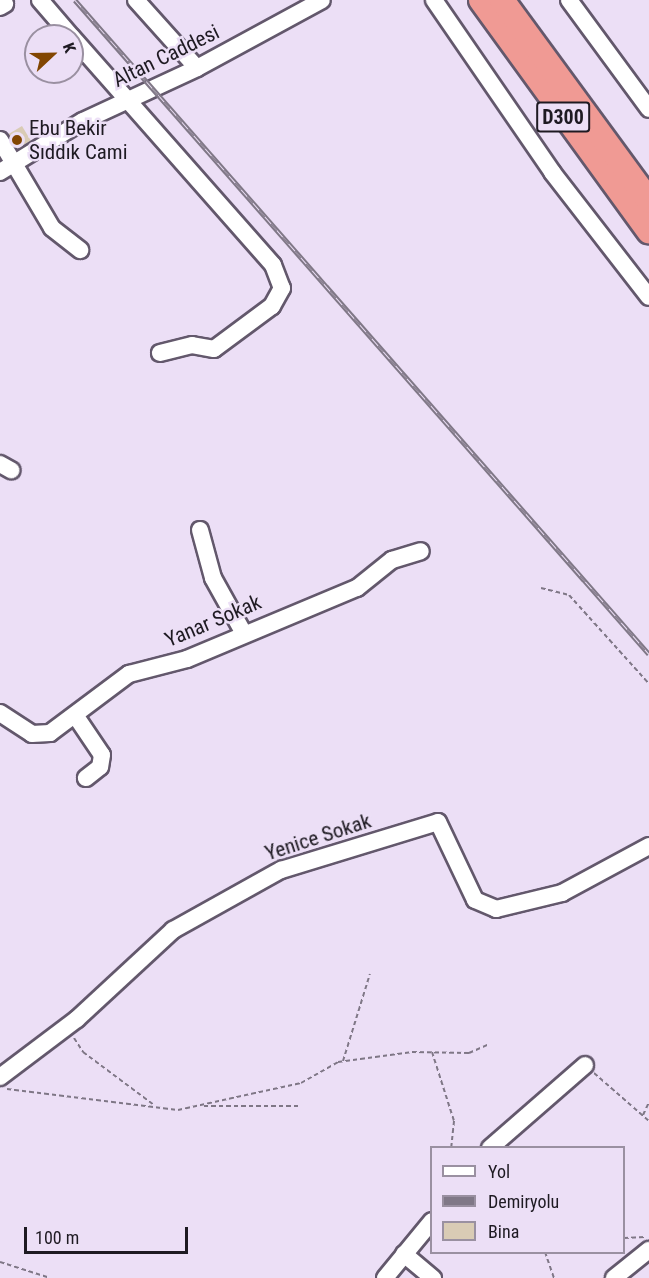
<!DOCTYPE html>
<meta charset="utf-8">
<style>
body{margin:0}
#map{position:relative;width:649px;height:1278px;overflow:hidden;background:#ecdff6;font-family:"Roboto Condensed",sans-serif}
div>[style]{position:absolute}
.building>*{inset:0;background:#d9cbb5;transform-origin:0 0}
.path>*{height:2px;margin-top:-1px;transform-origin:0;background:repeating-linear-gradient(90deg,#7f7786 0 4.5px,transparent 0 7.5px)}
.roads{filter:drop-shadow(2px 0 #63586c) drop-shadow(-2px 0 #63586c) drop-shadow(0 2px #63586c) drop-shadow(0 -2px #63586c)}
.minor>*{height:16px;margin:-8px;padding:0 8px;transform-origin:8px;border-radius:8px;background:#fff}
.highway>*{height:24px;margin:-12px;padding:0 12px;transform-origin:12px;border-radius:12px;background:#f09a94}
.rail>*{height:5px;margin-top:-2.5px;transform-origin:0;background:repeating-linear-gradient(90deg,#ecdff6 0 9px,#807887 0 18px);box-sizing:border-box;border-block:2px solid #807887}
.dots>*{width:16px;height:16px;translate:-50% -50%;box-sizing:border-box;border:3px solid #ecdff6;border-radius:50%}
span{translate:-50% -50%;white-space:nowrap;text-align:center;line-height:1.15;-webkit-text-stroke:5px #ecdff6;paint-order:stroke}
.shield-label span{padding:2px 4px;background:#ecdff6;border:2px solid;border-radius:4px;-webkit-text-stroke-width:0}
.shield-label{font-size:20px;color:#1e1a22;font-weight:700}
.street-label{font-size:21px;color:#1e1a22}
.poi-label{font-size:21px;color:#1e1a22}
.left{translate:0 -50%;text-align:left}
.legend{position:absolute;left:430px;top:1146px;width:195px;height:108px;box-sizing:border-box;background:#ecdff6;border:2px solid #9a90a1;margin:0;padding:8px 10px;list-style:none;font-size:18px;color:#1e1a22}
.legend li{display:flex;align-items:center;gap:12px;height:30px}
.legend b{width:30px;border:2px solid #9a90a1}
.north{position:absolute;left:24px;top:24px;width:60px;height:60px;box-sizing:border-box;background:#ecdff6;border:2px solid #9a90a1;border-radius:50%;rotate:68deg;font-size:16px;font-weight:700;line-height:24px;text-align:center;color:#1e1a22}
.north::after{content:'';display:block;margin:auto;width:21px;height:27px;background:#824602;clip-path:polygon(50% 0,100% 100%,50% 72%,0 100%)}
.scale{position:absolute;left:24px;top:1227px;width:164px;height:27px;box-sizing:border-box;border:3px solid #1e1a22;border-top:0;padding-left:8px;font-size:18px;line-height:21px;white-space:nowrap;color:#1e1a22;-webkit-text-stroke:4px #ecdff6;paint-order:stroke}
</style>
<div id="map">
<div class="building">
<i style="left:22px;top:126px;width:17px;height:16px;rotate:59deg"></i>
</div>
<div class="path">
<i style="left:541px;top:588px;width:29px;rotate:14deg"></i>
<i style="left:569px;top:595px;width:120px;rotate:48deg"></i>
<i style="left:74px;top:1038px;width:17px;rotate:57deg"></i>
<i style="left:83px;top:1052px;width:89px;rotate:36.7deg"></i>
<i style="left:432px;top:1052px;width:72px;rotate:72.3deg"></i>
<i style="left:454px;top:1121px;width:27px;rotate:96deg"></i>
<i style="left:343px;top:1061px;width:91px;rotate:-72.8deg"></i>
<i style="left:594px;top:1073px;width:73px;rotate:41.1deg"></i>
<i style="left:7px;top:1089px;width:172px;rotate:7deg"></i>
<i style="left:178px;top:1110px;width:126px;rotate:-12.4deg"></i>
<i style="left:301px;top:1083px;width:43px;rotate:-29.6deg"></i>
<i style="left:338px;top:1062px;width:75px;rotate:-7.7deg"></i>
<i style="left:412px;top:1052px;width:57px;rotate:1deg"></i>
<i style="left:469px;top:1053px;width:22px;rotate:-24deg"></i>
<i style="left:204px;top:1106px;width:95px"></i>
<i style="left:643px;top:1115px;width:14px;rotate:-65deg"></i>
<i style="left:624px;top:1238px;width:21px;rotate:-3deg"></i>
<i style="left:545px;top:1252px;width:28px;rotate:71deg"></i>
<i style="left:0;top:1262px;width:52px;rotate:17.7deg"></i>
</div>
<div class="roads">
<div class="minor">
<i style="left:40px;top:0;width:48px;rotate:49.3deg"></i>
<i style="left:136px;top:0;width:91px;rotate:48.1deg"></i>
<i style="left:434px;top:0;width:209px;rotate:55.5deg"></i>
<i style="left:552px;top:172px;width:158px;rotate:52.2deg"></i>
<i style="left:569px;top:0;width:135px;rotate:53.7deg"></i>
<i style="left:0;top:7px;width:6px;rotate:-31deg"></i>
<i style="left:72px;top:37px;width:304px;rotate:48.6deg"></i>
<i style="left:273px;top:265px;width:25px;rotate:69deg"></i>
<i style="left:282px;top:288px;width:21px;rotate:119deg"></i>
<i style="left:272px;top:306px;width:72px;rotate:143.4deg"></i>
<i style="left:214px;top:349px;width:22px;rotate:-170deg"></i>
<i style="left:192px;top:345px;width:33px;rotate:166deg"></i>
<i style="left:0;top:140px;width:102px;rotate:59.4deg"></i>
<i style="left:52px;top:228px;width:36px;rotate:38deg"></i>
<i style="left:0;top:172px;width:97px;rotate:-31.6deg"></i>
<i style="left:83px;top:121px;width:126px;rotate:-24.9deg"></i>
<i style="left:197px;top:68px;width:142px;rotate:-28.5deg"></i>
<i style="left:0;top:464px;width:13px;rotate:29deg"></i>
<i style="left:200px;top:530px;width:50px;rotate:74.8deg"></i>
<i style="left:213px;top:578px;width:62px;rotate:60.9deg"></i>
<i style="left:0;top:713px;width:38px;rotate:33deg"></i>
<i style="left:32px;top:734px;width:18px;rotate:-3deg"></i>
<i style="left:50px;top:733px;width:99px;rotate:-36.8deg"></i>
<i style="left:129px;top:674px;width:60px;rotate:-14.5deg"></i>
<i style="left:187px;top:659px;width:184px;rotate:-22.7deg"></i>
<i style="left:357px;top:588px;width:45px;rotate:-38.7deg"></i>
<i style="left:392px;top:560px;width:30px;rotate:-17deg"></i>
<i style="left:75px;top:715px;width:48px;rotate:56deg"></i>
<i style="left:102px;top:755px;width:12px;rotate:99deg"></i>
<i style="left:100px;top:767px;width:18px;rotate:142deg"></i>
<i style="left:0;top:1077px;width:96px;rotate:-37deg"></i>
<i style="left:77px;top:1019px;width:131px;rotate:-42.8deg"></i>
<i style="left:173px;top:930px;width:124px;rotate:-29.1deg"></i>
<i style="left:281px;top:870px;width:164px;rotate:-17deg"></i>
<i style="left:438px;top:822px;width:86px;rotate:64.6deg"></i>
<i style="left:475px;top:900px;width:23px;rotate:23deg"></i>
<i style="left:496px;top:909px;width:68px;rotate:-13.6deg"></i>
<i style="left:562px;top:893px;width:99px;rotate:-28.4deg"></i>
<i style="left:490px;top:1148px;width:126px;rotate:-41.1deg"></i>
<i style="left:404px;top:1254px;width:38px;rotate:40deg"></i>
<i style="left:385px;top:1278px;width:74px;rotate:-50.5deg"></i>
<i style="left:614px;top:1278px;width:45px;rotate:-38.7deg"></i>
</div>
<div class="highway">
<i style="left:481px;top:0;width:286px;rotate:54deg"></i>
<i style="left:502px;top:0;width:249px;rotate:53.8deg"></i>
</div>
</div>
<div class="rail">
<i style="left:75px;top:0;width:870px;rotate:48.73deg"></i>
</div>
<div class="dots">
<i style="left:17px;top:140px;background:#824602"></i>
</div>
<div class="shield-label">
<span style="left:563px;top:117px">D300</span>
</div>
<div class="street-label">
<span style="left:166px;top:56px;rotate:-26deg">Altan Caddesi</span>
<span style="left:213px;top:621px;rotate:-23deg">Yanar Sokak</span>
<span style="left:318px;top:837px;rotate:-18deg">Yenice Sokak</span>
</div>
<div class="poi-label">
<span class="left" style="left:29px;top:140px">Ebu Bekir<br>Sıddık Cami</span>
</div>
<ul class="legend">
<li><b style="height:8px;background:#fff"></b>Yol</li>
<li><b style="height:8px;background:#807887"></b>Demiryolu</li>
<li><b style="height:16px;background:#d9cbb5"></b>Bina</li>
</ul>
<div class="north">K</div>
<div class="scale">100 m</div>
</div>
